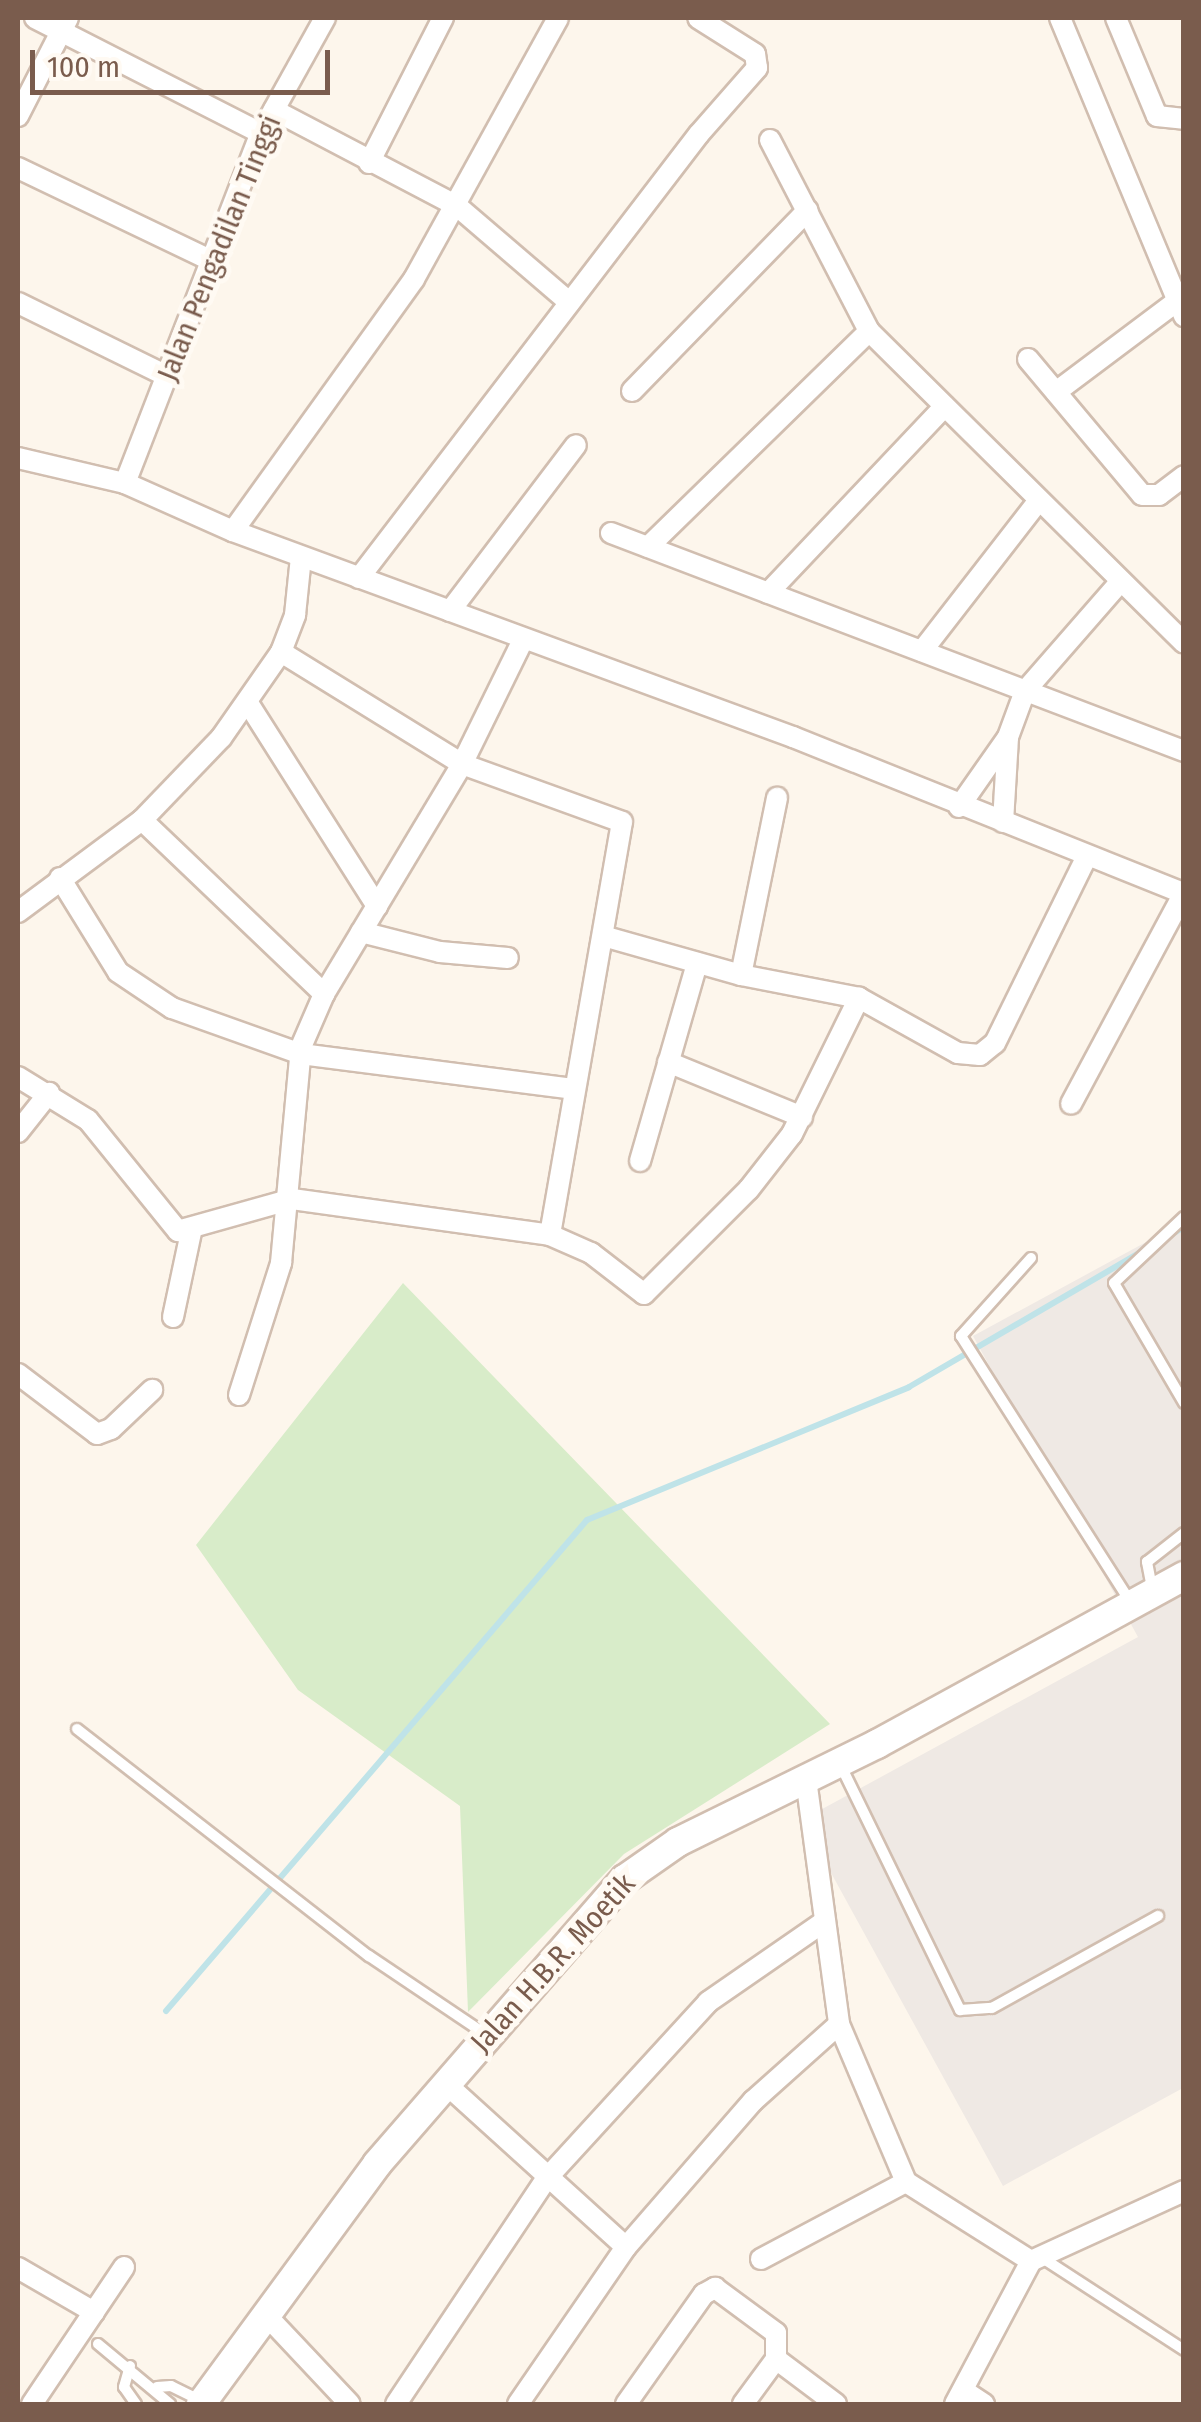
<!DOCTYPE html>
<style>
body{margin:0}
#map{position:relative;width:1201px;height:2422px;overflow:hidden;background:#fdf6ec;font-family:"Fira Sans Condensed",sans-serif}
div>[style]{position:absolute}
.industrial>*{inset:0;background:#efe9e4}
.green>*{inset:0;background:#d8ecc9}
.stream>*{height:6px;margin:-3px;padding:0 3px;transform-origin:3px;border-radius:3px;background:#bfe3e8}
.roads{filter:drop-shadow(2px 0 #d1beb0) drop-shadow(-2px 0 #d1beb0) drop-shadow(0 2px #d1beb0) drop-shadow(0 -2px #d1beb0)}
.lane>*{height:10px;margin:-5px;padding:0 5px;transform-origin:5px;border-radius:5px;background:#fff}
.street>*{height:20px;margin:-10px;padding:0 10px;transform-origin:10px;border-radius:10px;background:#fff}
.secondary>*{height:28px;margin:-14px;padding:0 14px;transform-origin:14px;border-radius:14px;background:#fff}
span{translate:-50% -50%;white-space:nowrap;text-align:center;line-height:1.15;-webkit-text-stroke:10px #fffaf3;paint-order:stroke}
.street-label{font-size:30px;color:#7a5c4d}
.frame{position:absolute;inset:0;border:20px solid #7a5c4d;pointer-events:none}
.scale{position:absolute;left:30px;top:50px;width:300px;height:45px;box-sizing:border-box;border:5px solid #7a5c4d;border-top:0;padding-left:12px;font-size:30px;line-height:35px;white-space:nowrap;color:#7a5c4d;-webkit-text-stroke:8px #fffaf3;paint-order:stroke}
</style>
<div id="map">
<div class="industrial">
<i style="clip-path:polygon(1183px 1222px,1183px 2088px,1003px 2186px,802px 1820px,1138px 1637px,973px 1336px)"></i>
</div>
<div class="green">
<i style="clip-path:polygon(403px 1283px,830px 1724px,624px 1854px,468px 2012px,460px 1806px,298px 1690px,196px 1545px)"></i>
</div>
<div class="stream">
<i style="left:1169px;top:1236px;width:17px;rotate:-31deg"></i>
<i style="left:166px;top:2011px;width:647px;rotate:-49.39deg"></i>
<i style="left:587px;top:1520px;width:348px;rotate:-22.4deg"></i>
<i style="left:909px;top:1387px;width:268px;rotate:-30.2deg"></i>
</div>
<div class="roads">
<div class="lane">
<i style="left:1184px;top:1217px;width:96px;rotate:136.7deg"></i>
<i style="left:1114px;top:1283px;width:139px;rotate:59.7deg"></i>
<i style="left:1031px;top:1258px;width:105px;rotate:131.9deg"></i>
<i style="left:961px;top:1336px;width:318px;rotate:57.5deg"></i>
<i style="left:1153px;top:1593px;width:32px;rotate:-101deg"></i>
<i style="left:1147px;top:1562px;width:47px;rotate:-38.1deg"></i>
<i style="left:77px;top:1729px;width:370px;rotate:37.9deg"></i>
<i style="left:369px;top:1956px;width:140px;rotate:33.9deg"></i>
<i style="left:840px;top:1764px;width:274px;rotate:64deg"></i>
<i style="left:960px;top:2010px;width:32px;rotate:-4deg"></i>
<i style="left:992px;top:2008px;width:190px;rotate:-29deg"></i>
<i style="left:1044px;top:2259px;width:167px;rotate:33deg"></i>
<i style="left:98px;top:2344px;width:94px;rotate:39.8deg"></i>
<i style="left:130px;top:2366px;width:22px;rotate:106deg"></i>
<i style="left:124px;top:2387px;width:21px;rotate:55deg"></i>
<i style="left:157px;top:2387px;width:14px;rotate:-4deg"></i>
<i style="left:171px;top:2386px;width:34px;rotate:26deg"></i>
</div>
<div class="street">
<i style="left:35px;top:18px;width:254px;rotate:27deg"></i>
<i style="left:1060px;top:18px;width:323px;rotate:67.4deg"></i>
<i style="left:1116px;top:18px;width:106px;rotate:67.3deg"></i>
<i style="left:1157px;top:116px;width:27px;rotate:6deg"></i>
<i style="left:274px;top:110px;width:207px;rotate:27.7deg"></i>
<i style="left:457px;top:206px;width:148px;rotate:40.6deg"></i>
<i style="left:18px;top:116px;width:110px;rotate:-63deg"></i>
<i style="left:770px;top:140px;width:215px;rotate:62.6deg"></i>
<i style="left:869px;top:331px;width:443px;rotate:44.7deg"></i>
<i style="left:369px;top:163px;width:163px;rotate:-63deg"></i>
<i style="left:18px;top:168px;width:213px;rotate:25.6deg"></i>
<i style="left:18px;top:303px;width:166px;rotate:26.1deg"></i>
<i style="left:1028px;top:359px;width:177px;rotate:50deg"></i>
<i style="left:1142px;top:495px;width:17px"></i>
<i style="left:1159px;top:495px;width:31px;rotate:-37deg"></i>
<i style="left:632px;top:391px;width:252px;rotate:-45.8deg"></i>
<i style="left:1056px;top:392px;width:160px;rotate:-36.9deg"></i>
<i style="left:18px;top:458px;width:110px;rotate:13.2deg"></i>
<i style="left:125px;top:483px;width:118px;rotate:24deg"></i>
<i style="left:233px;top:531px;width:597px;rotate:20.2deg"></i>
<i style="left:793px;top:737px;width:421px;rotate:21.8deg"></i>
<i style="left:1184px;top:893px;width:239px;rotate:118.2deg"></i>
<i style="left:125px;top:483px;width:375px;rotate:-68.8deg"></i>
<i style="left:261px;top:133px;width:132px;rotate:-60.9deg"></i>
<i style="left:233px;top:531px;width:310px;rotate:-54.3deg"></i>
<i style="left:414px;top:279px;width:298px;rotate:-61.1deg"></i>
<i style="left:611px;top:533px;width:613px;rotate:20.83deg"></i>
<i style="left:648px;top:547px;width:309px;rotate:-44.3deg"></i>
<i style="left:359px;top:578px;width:559px;rotate:-52.56deg"></i>
<i style="left:699px;top:134px;width:88px;rotate:-48.7deg"></i>
<i style="left:757px;top:68px;width:14px;rotate:-98deg"></i>
<i style="left:755px;top:54px;width:67px;rotate:-147.7deg"></i>
<i style="left:768px;top:593px;width:257px;rotate:-46.6deg"></i>
<i style="left:450px;top:611px;width:208px;rotate:-52.8deg"></i>
<i style="left:922px;top:651px;width:191px;rotate:-52.2deg"></i>
<i style="left:281px;top:652px;width:213px;rotate:31.7deg"></i>
<i style="left:462px;top:764px;width:170px;rotate:19.9deg"></i>
<i style="left:622px;top:822px;width:419px;rotate:99.9deg"></i>
<i style="left:248px;top:703px;width:241px;rotate:57.6deg"></i>
<i style="left:959px;top:807px;width:85px;rotate:-55deg"></i>
<i style="left:1008px;top:737px;width:49px;rotate:-69.7deg"></i>
<i style="left:1025px;top:691px;width:146px;rotate:-48.9deg"></i>
<i style="left:142px;top:820px;width:252px;rotate:43.7deg"></i>
<i style="left:1003px;top:822px;width:83px;rotate:-86.6deg"></i>
<i style="left:60px;top:878px;width:110px;rotate:58.3deg"></i>
<i style="left:118px;top:972px;width:65px;rotate:33.7deg"></i>
<i style="left:172px;top:1008px;width:137px;rotate:19.6deg"></i>
<i style="left:301px;top:1054px;width:274px;rotate:7.3deg"></i>
<i style="left:18px;top:912px;width:154px;rotate:-36.6deg"></i>
<i style="left:142px;top:820px;width:114px;rotate:-46.1deg"></i>
<i style="left:221px;top:738px;width:105px;rotate:-55.1deg"></i>
<i style="left:281px;top:652px;width:40px;rotate:-69deg"></i>
<i style="left:295px;top:615px;width:58px;rotate:-84.1deg"></i>
<i style="left:361px;top:932px;width:81px;rotate:14.2deg"></i>
<i style="left:440px;top:952px;width:68px;rotate:5deg"></i>
<i style="left:603px;top:936px;width:143px;rotate:15.8deg"></i>
<i style="left:741px;top:975px;width:120px;rotate:11deg"></i>
<i style="left:859px;top:998px;width:113px;rotate:29.1deg"></i>
<i style="left:958px;top:1053px;width:22px;rotate:5deg"></i>
<i style="left:980px;top:1055px;width:19px;rotate:-39deg"></i>
<i style="left:995px;top:1043px;width:208px;rotate:-63.8deg"></i>
<i style="left:741px;top:975px;width:181px;rotate:-78.5deg"></i>
<i style="left:668px;top:1062px;width:145px;rotate:22.3deg"></i>
<i style="left:18px;top:1077px;width:82px;rotate:31.6deg"></i>
<i style="left:88px;top:1120px;width:143px;rotate:51deg"></i>
<i style="left:178px;top:1231px;width:118px;rotate:-15.7deg"></i>
<i style="left:292px;top:1199px;width:260px;rotate:7.9deg"></i>
<i style="left:550px;top:1235px;width:45px;rotate:23.7deg"></i>
<i style="left:591px;top:1253px;width:67px;rotate:37.7deg"></i>
<i style="left:644px;top:1294px;width:148px;rotate:-45deg"></i>
<i style="left:749px;top:1189px;width:70px;rotate:-52deg"></i>
<i style="left:792px;top:1134px;width:152px;rotate:-63.8deg"></i>
<i style="left:18px;top:1132px;width:50px;rotate:-51.5deg"></i>
<i style="left:640px;top:1161px;width:206px;rotate:-73.9deg"></i>
<i style="left:173px;top:1317px;width:87px;rotate:-78deg"></i>
<i style="left:18px;top:1374px;width:99px;rotate:37.2deg"></i>
<i style="left:97px;top:1434px;width:15px;rotate:-20deg"></i>
<i style="left:111px;top:1429px;width:57px;rotate:-43.6deg"></i>
<i style="left:239px;top:1395px;width:139px;rotate:-72.3deg"></i>
<i style="left:281px;top:1263px;width:217px;rotate:-84.7deg"></i>
<i style="left:301px;top:1047px;width:58px;rotate:-66.5deg"></i>
<i style="left:324px;top:994px;width:268px;rotate:-59deg"></i>
<i style="left:462px;top:764px;width:138px;rotate:-63.8deg"></i>
<i style="left:806px;top:1779px;width:247px;rotate:82.3deg"></i>
<i style="left:839px;top:2024px;width:172px;rotate:67deg"></i>
<i style="left:906px;top:2182px;width:148px;rotate:32.3deg"></i>
<i style="left:1031px;top:2261px;width:168px;rotate:-24.6deg"></i>
<i style="left:445px;top:2083px;width:244px;rotate:42.2deg"></i>
<i style="left:761px;top:2259px;width:164px;rotate:-28deg"></i>
<i style="left:18px;top:2268px;width:88px;rotate:30.1deg"></i>
<i style="left:266px;top:2315px;width:122px;rotate:46.7deg"></i>
<i style="left:964px;top:2391px;width:24px;rotate:33deg"></i>
<i style="left:32px;top:2404px;width:165px;rotate:-56.1deg"></i>
<i style="left:396px;top:2404px;width:272px;rotate:-56.3deg"></i>
<i style="left:547px;top:2178px;width:239px;rotate:-47.5deg"></i>
<i style="left:708px;top:2002px;width:142px;rotate:-34.7deg"></i>
<i style="left:518px;top:2404px;width:191px;rotate:-55.5deg"></i>
<i style="left:626px;top:2247px;width:194px;rotate:-49deg"></i>
<i style="left:753px;top:2101px;width:115px;rotate:-41.8deg"></i>
<i style="left:626px;top:2404px;width:135px;rotate:-54.7deg"></i>
<i style="left:704px;top:2294px;width:13px;rotate:-29deg"></i>
<i style="left:715px;top:2288px;width:76px;rotate:36.4deg"></i>
<i style="left:776px;top:2333px;width:26px;rotate:90deg"></i>
<i style="left:776px;top:2359px;width:75px;rotate:36.9deg"></i>
<i style="left:743px;top:2404px;width:56px;rotate:-53.7deg"></i>
<i style="left:955px;top:2404px;width:162px;rotate:-62deg"></i>
</div>
<div class="secondary">
<i style="left:201px;top:2404px;width:298px;rotate:-53.7deg"></i>
<i style="left:377px;top:2164px;width:378px;rotate:-49deg"></i>
<i style="left:625px;top:1879px;width:65px;rotate:-34.9deg"></i>
<i style="left:678px;top:1842px;width:222px;rotate:-26.2deg"></i>
<i style="left:877px;top:1744px;width:350px;rotate:-28.7deg"></i>
</div>
</div>
<div class="street-label">
<span style="left:219px;top:248px;rotate:-68deg">Jalan Pengadilan Tinggi</span>
<span style="left:553px;top:1963px;rotate:-48deg">Jalan H.B.R. Moetik</span>
</div>
<div class="frame"></div>
<div class="scale">100 m</div>
</div>
